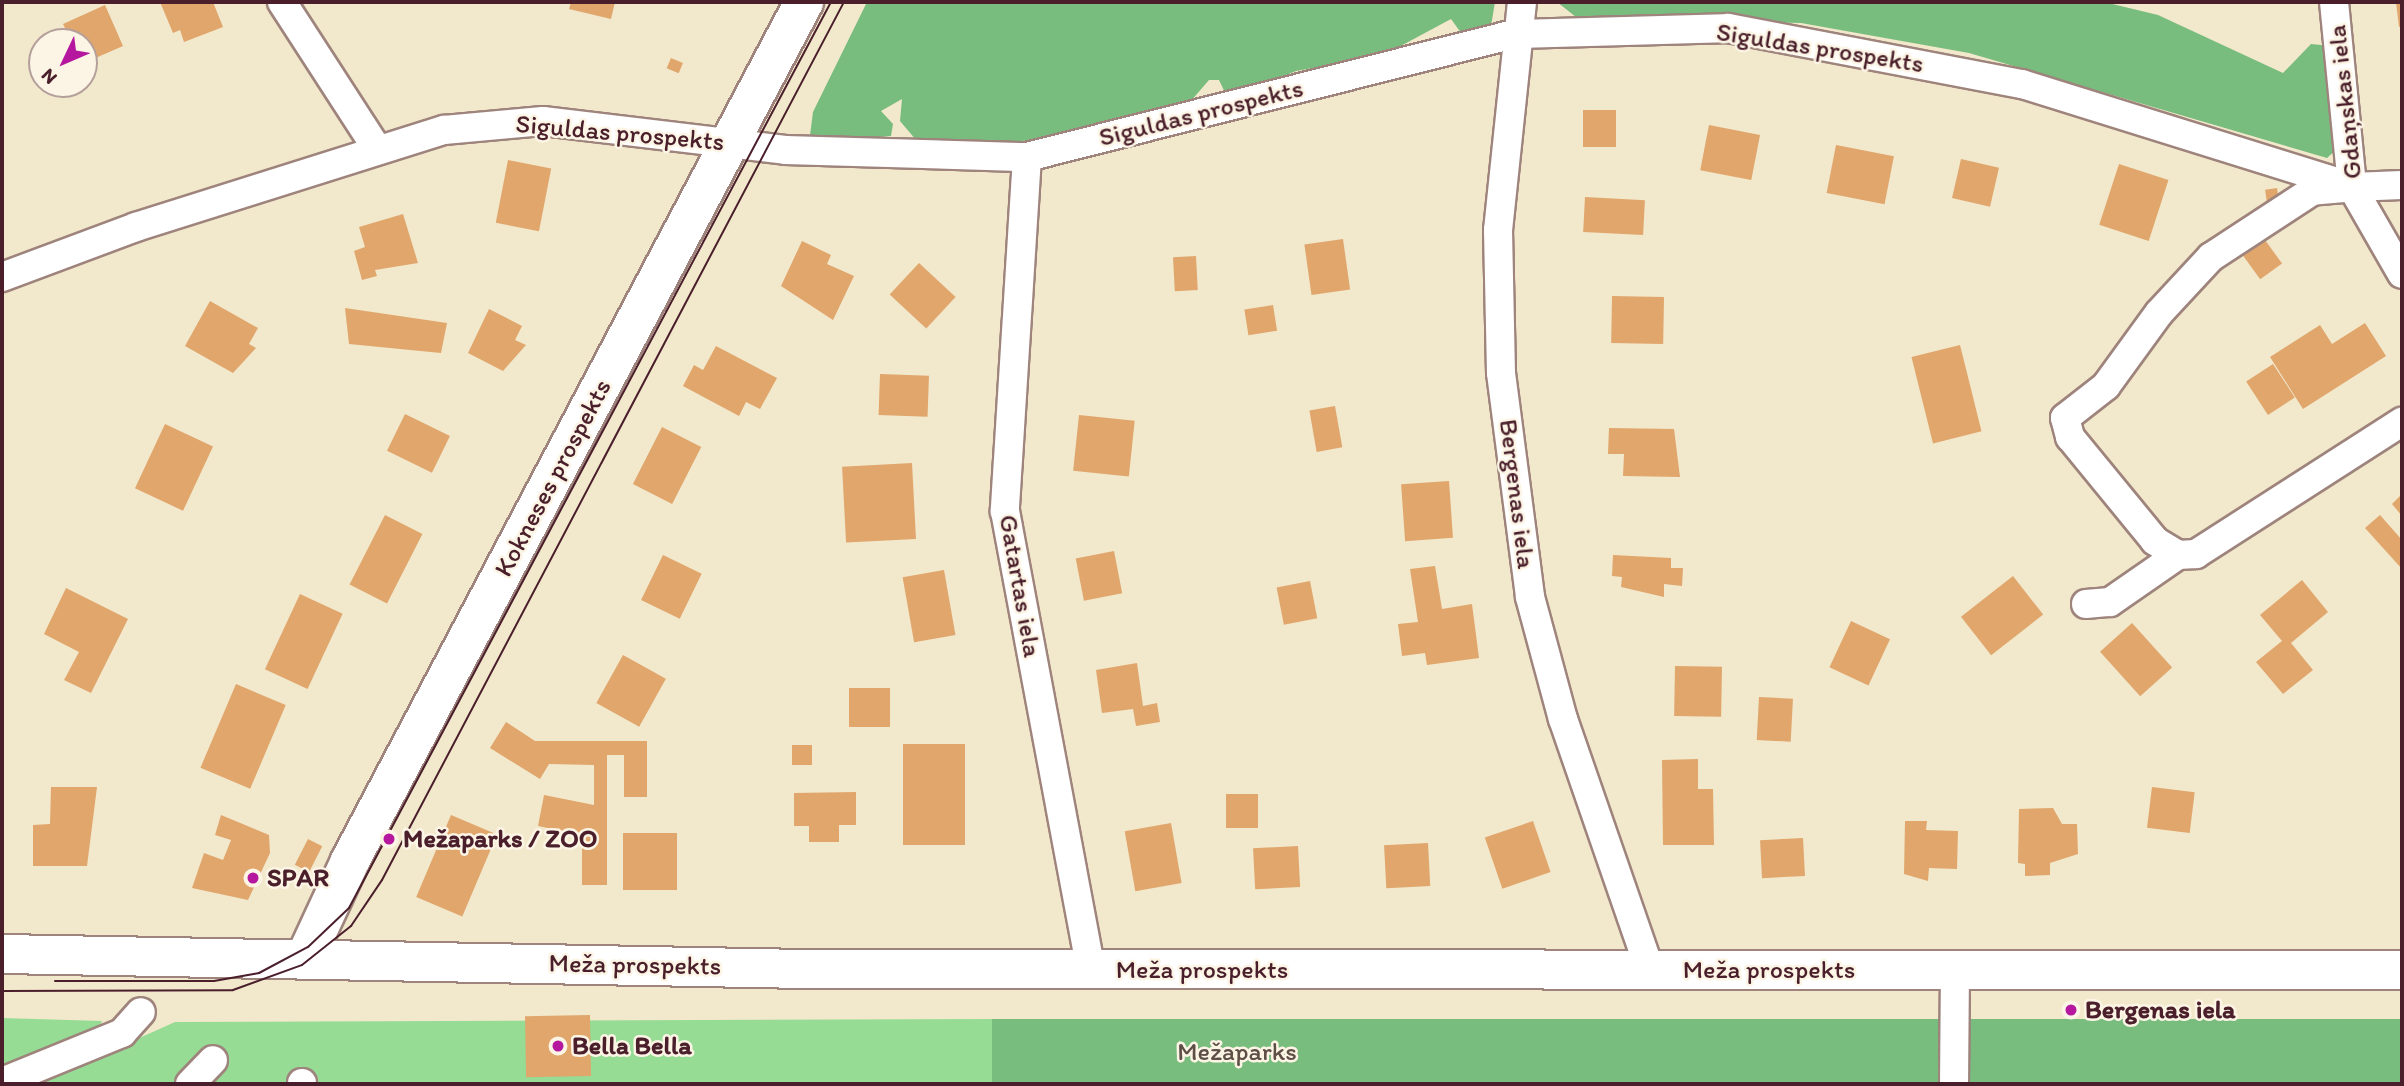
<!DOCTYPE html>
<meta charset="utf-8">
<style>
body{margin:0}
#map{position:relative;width:2404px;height:1086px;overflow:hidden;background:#f2e8cc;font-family:Itim,sans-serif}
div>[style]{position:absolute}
.green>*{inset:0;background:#96dc95}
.forest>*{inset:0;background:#78bc7e;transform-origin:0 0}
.building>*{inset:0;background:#e0a66c;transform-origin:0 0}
.roads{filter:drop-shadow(2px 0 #9e847c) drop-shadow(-2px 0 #9e847c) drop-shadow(0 2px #9e847c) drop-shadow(0 -2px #9e847c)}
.street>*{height:28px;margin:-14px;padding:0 14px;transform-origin:14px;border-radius:14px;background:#fff}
.secondary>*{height:38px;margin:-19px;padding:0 19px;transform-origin:19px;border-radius:19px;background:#fff}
.tram>*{height:2px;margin:-1px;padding:0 1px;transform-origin:1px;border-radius:1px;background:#4a1f2b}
.dots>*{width:19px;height:19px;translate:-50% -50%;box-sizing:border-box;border:4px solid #fcf5e5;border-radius:50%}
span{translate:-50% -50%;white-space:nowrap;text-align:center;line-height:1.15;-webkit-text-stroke:5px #fcf5e5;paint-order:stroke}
.street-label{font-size:26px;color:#4a1f2b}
.poi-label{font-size:26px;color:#4a1f2b;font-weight:700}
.left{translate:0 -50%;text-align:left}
.park-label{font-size:26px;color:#5d4e46}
.frame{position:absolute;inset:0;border:4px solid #4a1f2b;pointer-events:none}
.north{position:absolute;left:28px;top:28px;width:70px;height:70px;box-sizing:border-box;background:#fcf5e5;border:2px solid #b59f9b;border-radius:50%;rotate:226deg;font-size:19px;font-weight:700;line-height:28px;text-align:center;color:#4a1f2b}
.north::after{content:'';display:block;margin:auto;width:24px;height:32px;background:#b5179e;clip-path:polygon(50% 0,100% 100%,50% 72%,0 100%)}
</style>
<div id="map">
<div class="green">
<i style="clip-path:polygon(2px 1018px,102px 1021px,99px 1028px,2px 1069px)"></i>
<i style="clip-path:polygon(992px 1019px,2402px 1023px,2402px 1084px,37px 1084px,175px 1022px)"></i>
</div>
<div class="forest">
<i style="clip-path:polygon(867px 2px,1495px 2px,1491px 26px,1464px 37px,1451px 19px,1382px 56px,1296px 71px,1228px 99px,1219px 80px,1209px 80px,1190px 102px,1071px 138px,922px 147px,900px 121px,902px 99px,881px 111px,893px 124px,891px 136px,809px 143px,813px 112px)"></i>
<i style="clip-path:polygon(1557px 2px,2104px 2px,2158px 15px,2283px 73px,2311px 44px,2331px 46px,2340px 146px,2327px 158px,1969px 53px,1801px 23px,1576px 17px)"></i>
<i style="left:992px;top:1019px;width:1410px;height:75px"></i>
</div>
<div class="building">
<i style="clip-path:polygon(160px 2px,213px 2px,223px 27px,184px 42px,180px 30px,173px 33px)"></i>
<i style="clip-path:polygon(571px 2px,615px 2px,611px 19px,569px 9px)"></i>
<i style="clip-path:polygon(2396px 2px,2402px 2px,2402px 26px,2399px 27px)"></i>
<i style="clip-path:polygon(105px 5px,123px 46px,84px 63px,84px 42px,72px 42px,63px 24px)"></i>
<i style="left:671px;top:58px;width:13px;height:11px;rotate:23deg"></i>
<i style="left:1583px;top:110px;width:33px;height:37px"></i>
<i style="left:1709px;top:125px;width:52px;height:46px;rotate:11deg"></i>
<i style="left:1836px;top:145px;width:59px;height:49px;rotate:11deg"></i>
<i style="left:1961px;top:159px;width:39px;height:40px;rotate:13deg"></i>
<i style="left:508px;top:160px;width:44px;height:64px;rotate:11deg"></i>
<i style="left:2119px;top:164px;width:52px;height:64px;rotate:18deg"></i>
<i style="left:2277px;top:188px;width:14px;height:12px;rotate:82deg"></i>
<i style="left:1585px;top:197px;width:60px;height:35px;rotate:3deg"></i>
<i style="clip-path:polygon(403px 214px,418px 263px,375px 270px,377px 276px,362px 280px,354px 251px,365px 247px,359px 227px)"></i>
<i style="left:1343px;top:239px;width:51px;height:39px;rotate:82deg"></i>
<i style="left:2265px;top:240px;width:29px;height:27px;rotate:54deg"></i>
<i style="clip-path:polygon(802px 241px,831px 255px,827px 264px,854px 276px,833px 320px,781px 286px)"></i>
<i style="left:1196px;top:256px;width:34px;height:23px;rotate:87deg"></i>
<i style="left:919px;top:263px;width:50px;height:43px;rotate:43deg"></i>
<i style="left:1664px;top:297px;width:47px;height:52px;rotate:91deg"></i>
<i style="clip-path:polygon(210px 301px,258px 328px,249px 344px,256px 348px,233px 373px,185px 346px)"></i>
<i style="left:1273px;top:305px;width:26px;height:29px;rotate:81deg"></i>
<i style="clip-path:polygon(345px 308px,447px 323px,441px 353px,349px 344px)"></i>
<i style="clip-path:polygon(489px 309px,522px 326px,515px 340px,526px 345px,503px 371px,468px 353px)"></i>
<i style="clip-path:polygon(2365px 323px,2386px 356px,2303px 409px,2270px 357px,2320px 325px,2332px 344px)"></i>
<i style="left:1960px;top:345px;width:89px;height:50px;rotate:76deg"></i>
<i style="clip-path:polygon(716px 346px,777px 378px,760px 409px,746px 402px,739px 416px,683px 386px,694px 365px,703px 370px)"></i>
<i style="left:2273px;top:364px;width:40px;height:32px;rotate:57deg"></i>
<i style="left:880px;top:374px;width:49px;height:41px;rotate:2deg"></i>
<i style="left:1335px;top:406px;width:42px;height:26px;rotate:80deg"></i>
<i style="left:405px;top:414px;width:50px;height:41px;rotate:26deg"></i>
<i style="left:1079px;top:415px;width:56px;height:56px;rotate:6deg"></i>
<i style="left:165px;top:424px;width:53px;height:71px;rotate:25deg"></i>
<i style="left:662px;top:427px;width:44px;height:64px;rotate:27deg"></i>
<i style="clip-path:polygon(1609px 428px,1674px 429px,1680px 477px,1623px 476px,1624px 454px,1608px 454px)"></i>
<i style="left:912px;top:463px;width:76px;height:70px;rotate:87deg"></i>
<i style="left:1449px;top:481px;width:57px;height:48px;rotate:86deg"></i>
<i style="clip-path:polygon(2402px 494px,2402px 516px,2392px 504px)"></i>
<i style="left:385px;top:515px;width:42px;height:78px;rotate:27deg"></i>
<i style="clip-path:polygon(2380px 515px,2402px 540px,2402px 569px,2365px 528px)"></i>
<i style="left:1114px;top:551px;width:43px;height:39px;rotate:79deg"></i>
<i style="left:663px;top:555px;width:43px;height:50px;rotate:26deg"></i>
<i style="clip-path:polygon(1613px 555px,1671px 558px,1671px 568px,1683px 568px,1682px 586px,1664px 584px,1664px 597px,1621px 587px,1622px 577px,1612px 576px)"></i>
<i style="clip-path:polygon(1435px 566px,1442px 609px,1472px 604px,1479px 658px,1427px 665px,1425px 653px,1402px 656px,1398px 624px,1418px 622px,1410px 569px)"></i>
<i style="left:944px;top:570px;width:66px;height:42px;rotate:80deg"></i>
<i style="left:2013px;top:576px;width:49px;height:66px;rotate:52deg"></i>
<i style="clip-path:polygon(2302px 580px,2328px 612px,2291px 643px,2313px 670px,2283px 694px,2256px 662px,2282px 641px,2260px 615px)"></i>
<i style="left:1310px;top:581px;width:38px;height:34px;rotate:79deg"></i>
<i style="clip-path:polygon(66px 588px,128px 619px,91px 693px,64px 680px,79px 652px,44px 634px)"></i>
<i style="left:300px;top:594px;width:47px;height:83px;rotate:25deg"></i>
<i style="left:1851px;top:621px;width:43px;height:51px;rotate:25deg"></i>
<i style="left:2132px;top:623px;width:60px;height:43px;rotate:48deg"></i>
<i style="left:623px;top:655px;width:49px;height:55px;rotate:29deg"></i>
<i style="clip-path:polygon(1137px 663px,1143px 706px,1157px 703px,1160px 722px,1136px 726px,1133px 709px,1102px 713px,1096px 670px)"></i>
<i style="left:1675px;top:666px;width:47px;height:50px;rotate:1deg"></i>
<i style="left:236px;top:684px;width:54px;height:91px;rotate:23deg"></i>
<i style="left:849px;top:688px;width:41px;height:39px"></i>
<i style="left:1759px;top:697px;width:34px;height:43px;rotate:3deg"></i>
<i style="clip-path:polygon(506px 722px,535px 741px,647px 741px,647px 797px,624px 797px,624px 755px,607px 755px,607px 885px,582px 885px,582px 835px,538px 826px,544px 795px,594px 805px,594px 765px,549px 764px,540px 779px,490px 748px)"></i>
<i style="left:903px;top:744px;width:62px;height:101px"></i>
<i style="left:792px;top:745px;width:20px;height:20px"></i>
<i style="clip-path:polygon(1698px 759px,1698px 789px,1713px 789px,1714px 845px,1663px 845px,1662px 760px)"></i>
<i style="clip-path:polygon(51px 787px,97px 787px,87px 866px,33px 866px,33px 825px,50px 824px)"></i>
<i style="left:2152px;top:787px;width:43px;height:41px;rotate:7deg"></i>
<i style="clip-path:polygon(856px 792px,856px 825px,839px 825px,839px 842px,809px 842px,809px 826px,794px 826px,794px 793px)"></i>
<i style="left:1226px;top:794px;width:32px;height:34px"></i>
<i style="clip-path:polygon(2053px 808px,2062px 824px,2077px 824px,2078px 854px,2050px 863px,2050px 875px,2025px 876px,2025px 864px,2018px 863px,2019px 809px)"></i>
<i style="clip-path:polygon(221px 815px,269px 835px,270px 853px,248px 900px,192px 888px,204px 853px,223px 860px,231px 840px,215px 835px)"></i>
<i style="left:451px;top:815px;width:50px;height:89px;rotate:23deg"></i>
<i style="left:1533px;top:821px;width:54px;height:51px;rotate:71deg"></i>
<i style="clip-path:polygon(1905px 821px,1927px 821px,1926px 830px,1958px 831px,1957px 869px,1929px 868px,1928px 881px,1904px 874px)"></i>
<i style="left:1171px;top:823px;width:61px;height:47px;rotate:80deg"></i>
<i style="left:623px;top:833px;width:54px;height:57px"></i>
<i style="left:1803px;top:838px;width:38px;height:43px;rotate:87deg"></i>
<i style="left:308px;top:839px;width:16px;height:29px;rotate:27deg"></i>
<i style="left:1428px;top:843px;width:43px;height:44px;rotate:87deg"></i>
<i style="left:1298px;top:846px;width:41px;height:45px;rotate:87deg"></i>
<i style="left:590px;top:1015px;width:61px;height:65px;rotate:89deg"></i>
</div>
<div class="roads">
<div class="street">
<i style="left:282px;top:2px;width:175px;rotate:57.1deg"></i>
<i style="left:1522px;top:2px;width:229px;rotate:96deg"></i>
<i style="left:1498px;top:230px;width:143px;rotate:88.8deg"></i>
<i style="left:1501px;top:373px;width:226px;rotate:82.6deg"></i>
<i style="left:1530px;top:597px;width:126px;rotate:74.9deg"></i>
<i style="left:1563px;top:719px;width:266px;rotate:70.9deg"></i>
<i style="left:2334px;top:2px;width:186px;rotate:84.4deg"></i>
<i style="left:2352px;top:187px;width:100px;rotate:60.1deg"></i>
<i style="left:1027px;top:157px;width:355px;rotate:93.6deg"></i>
<i style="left:1005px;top:511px;width:467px;rotate:79.4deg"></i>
<i style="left:2344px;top:188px;width:32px;rotate:175deg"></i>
<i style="left:2312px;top:191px;width:121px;rotate:146.8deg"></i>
<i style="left:2211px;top:257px;width:76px;rotate:132.9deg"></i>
<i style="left:2159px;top:313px;width:90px;rotate:126deg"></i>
<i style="left:2106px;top:386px;width:52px;rotate:142deg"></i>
<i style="left:2065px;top:418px;width:20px;rotate:75deg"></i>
<i style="left:2070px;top:437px;width:134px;rotate:50.7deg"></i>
<i style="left:2155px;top:541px;width:27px;rotate:31deg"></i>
<i style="left:2178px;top:555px;width:18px;rotate:-3deg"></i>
<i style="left:2196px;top:554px;width:245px;rotate:-32.7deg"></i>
<i style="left:2px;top:277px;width:143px;rotate:-20.5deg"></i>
<i style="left:136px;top:227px;width:323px;rotate:-17.5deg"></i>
<i style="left:444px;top:130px;width:99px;rotate:-5.2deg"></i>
<i style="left:543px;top:121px;width:244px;rotate:6.8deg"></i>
<i style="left:785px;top:150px;width:242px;rotate:1.7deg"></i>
<i style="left:1027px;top:157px;width:502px;rotate:-14.17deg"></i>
<i style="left:1514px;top:34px;width:214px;rotate:-1.6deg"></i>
<i style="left:1728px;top:28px;width:299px;rotate:10.8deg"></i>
<i style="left:2022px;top:84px;width:346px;rotate:17.3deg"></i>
<i style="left:2352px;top:187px;width:50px;rotate:-2.3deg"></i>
<i style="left:2086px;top:604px;width:24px;rotate:-5deg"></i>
<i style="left:2110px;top:602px;width:83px;rotate:-34.7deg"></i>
<i style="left:2px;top:1082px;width:130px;rotate:-22.2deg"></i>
<i style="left:122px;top:1033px;width:28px;rotate:-48deg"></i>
<i style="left:302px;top:1083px;width:1px;rotate:90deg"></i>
<i style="left:190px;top:1084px;width:33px;rotate:-46deg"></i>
<i style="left:1954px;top:1084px;width:114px;rotate:-89.5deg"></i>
</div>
<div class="secondary">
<i style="left:2px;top:954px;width:806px;rotate:1.07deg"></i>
<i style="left:808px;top:969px;width:1594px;rotate:0.04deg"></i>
<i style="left:306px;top:956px;width:105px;rotate:-65.1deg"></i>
<i style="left:350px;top:861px;width:972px;rotate:-62.14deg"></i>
</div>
</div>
<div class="tram">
<i style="left:55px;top:981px;width:159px"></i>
<i style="left:214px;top:981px;width:46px;rotate:-10.1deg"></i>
<i style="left:259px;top:973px;width:55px;rotate:-28deg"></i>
<i style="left:308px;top:947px;width:57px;rotate:-43.6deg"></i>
<i style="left:349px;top:908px;width:1026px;rotate:-61.99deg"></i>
<i style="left:2px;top:991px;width:231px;rotate:-0.2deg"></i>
<i style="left:233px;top:990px;width:73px;rotate:-19.9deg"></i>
<i style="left:302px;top:965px;width:63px;rotate:-38.5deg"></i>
<i style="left:351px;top:926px;width:55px;rotate:-56deg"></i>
<i style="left:382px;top:880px;width:992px;rotate:-62.25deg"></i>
</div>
<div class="dots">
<i style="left:389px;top:839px;background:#b5179e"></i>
<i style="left:253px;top:878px;background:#b5179e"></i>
<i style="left:2071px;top:1010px;background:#b5179e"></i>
<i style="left:558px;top:1046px;background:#b5179e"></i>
</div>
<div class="street-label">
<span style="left:1820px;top:48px;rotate:9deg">Siguldas prospekts</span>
<span style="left:2345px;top:102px;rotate:-96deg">Gdaņskas iela</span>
<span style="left:1201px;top:113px;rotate:-14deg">Siguldas prospekts</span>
<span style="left:620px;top:133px;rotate:5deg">Siguldas prospekts</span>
<span style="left:553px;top:478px;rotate:-62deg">Kokneses prospekts</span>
<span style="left:1517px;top:494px;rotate:83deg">Bergenas iela</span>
<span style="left:1020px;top:586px;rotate:80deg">Gatartas iela</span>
<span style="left:635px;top:965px;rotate:1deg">Meža prospekts</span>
<span style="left:1202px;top:970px">Meža prospekts</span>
<span style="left:1769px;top:970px">Meža prospekts</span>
</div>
<div class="poi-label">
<span class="left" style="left:403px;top:839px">Mežaparks / ZOO</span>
<span class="left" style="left:267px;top:878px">SPAR</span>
<span class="left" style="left:2085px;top:1010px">Bergenas iela</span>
<span class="left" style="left:572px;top:1046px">Bella Bella</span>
</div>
<div class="park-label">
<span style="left:1237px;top:1052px">Mežaparks</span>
</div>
<div class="frame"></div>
<div class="north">N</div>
</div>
